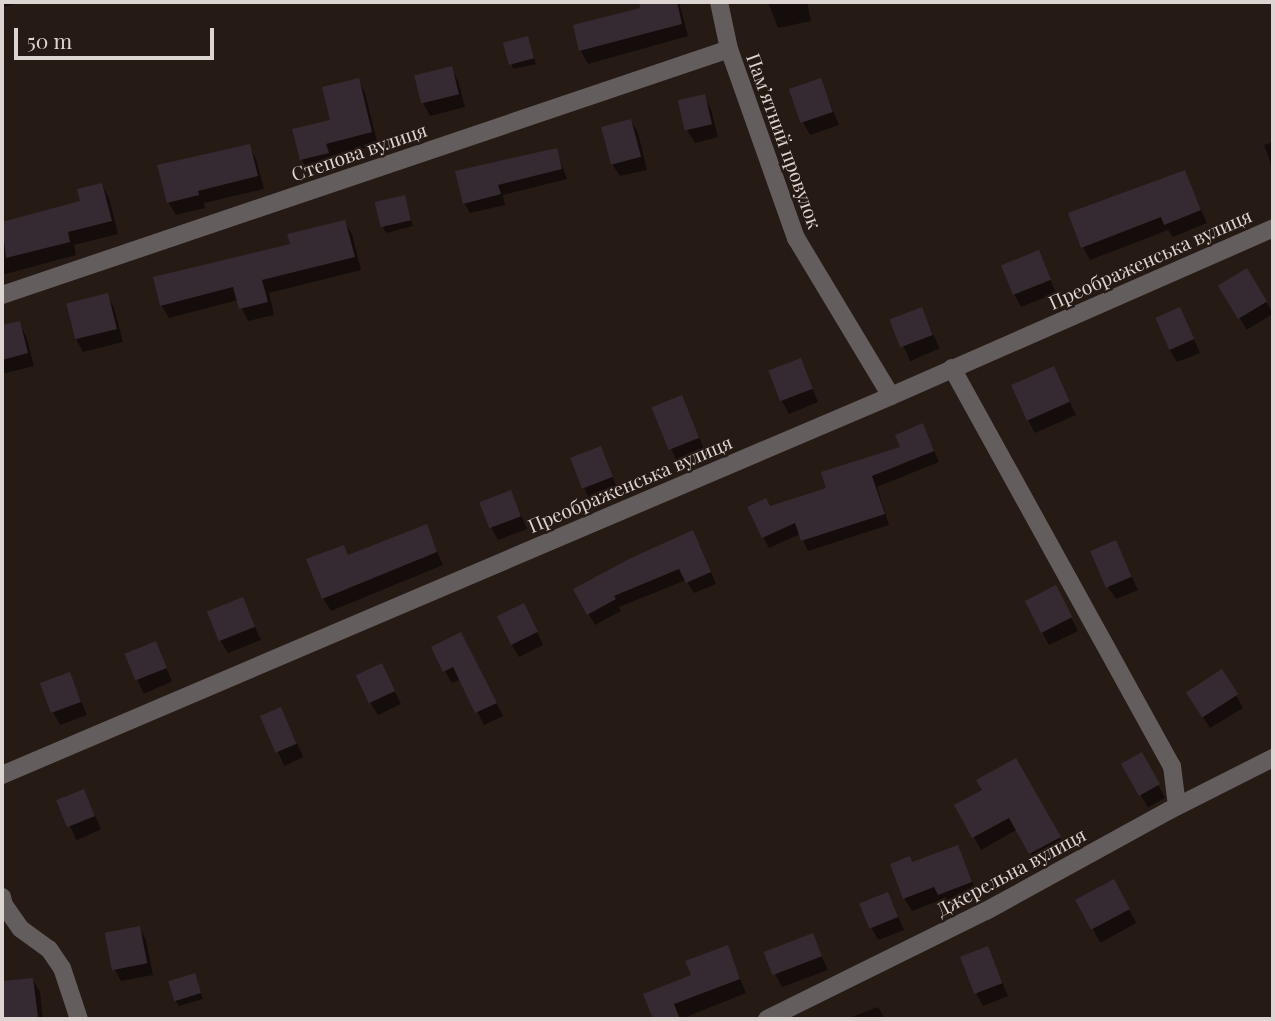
<!DOCTYPE html>
<meta charset="utf-8">
<style>
body{margin:0}
#map{position:relative;width:1275px;height:1021px;overflow:hidden;background:#261a15;font-family:"Playfair Display",serif}
div>[style]{position:absolute}
.shadow>*{inset:0;background:#0007;transform-origin:0 0}
.building>*{inset:0;background:#352a31;transform-origin:0 0}
.minor>*{height:18px;margin:-9px;padding:0 9px;transform-origin:9px;border-radius:9px;background:#645d5e}
span{translate:-50% -50%;white-space:nowrap;text-align:center;line-height:1.15;-webkit-text-stroke:5px #261a15;paint-order:stroke}
.street-label{font-size:19px;color:#ddd5d1}
.frame{position:absolute;inset:0;border:4px solid #ddd5d1;pointer-events:none}
.scale{position:absolute;left:14px;top:28px;width:200px;height:32px;box-sizing:border-box;border:4px solid #ddd5d1;border-top:0;padding-left:9px;font-size:21px;line-height:24px;white-space:nowrap;color:#ddd5d1;-webkit-text-stroke:5px #261a15;paint-order:stroke}
</style>
<div id="map">
<div class="shadow">
<i style="clip-path:polygon(2px 2px,24px 2px,2px 7px)"></i>
<i style="clip-path:polygon(640px 2px,679px 2px,688px 36px,588px 64px,581px 51px,575px 26px,642px 9px)"></i>
<i style="clip-path:polygon(768px 2px,807px 2px,811px 21px,778px 28px)"></i>
<i style="clip-path:polygon(527px 38px,536px 64px,513px 69px,505px 43px)"></i>
<i style="clip-path:polygon(451px 68px,458px 81px,465px 107px,430px 116px,423px 103px)"></i>
<i style="clip-path:polygon(358px 80px,365px 93px,378px 145px,333px 157px,335px 166px,309px 172px,302px 160px,295px 130px,332px 121px)"></i>
<i style="clip-path:polygon(820px 80px,839px 125px,810px 135px,803px 122px)"></i>
<i style="clip-path:polygon(704px 96px,711px 109px,718px 137px,695px 143px,687px 130px)"></i>
<i style="clip-path:polygon(631px 121px,638px 133px,647px 170px,620px 176px,612px 164px)"></i>
<i style="clip-path:polygon(1273px 142px,1273px 170px,1264px 145px)"></i>
<i style="clip-path:polygon(249px 146px,256px 159px,264px 189px,204px 203px,205px 208px,176px 215px,168px 202px)"></i>
<i style="clip-path:polygon(556px 150px,567px 179px,503px 195px,505px 205px,470px 213px,464px 203px)"></i>
<i style="clip-path:polygon(1185px 172px,1207px 223px,1173px 237px,1168px 230px,1090px 260px,1083px 247px)"></i>
<i style="clip-path:polygon(102px 185px,109px 198px,118px 234px,74px 245px,76px 255px,2px 275px,2px 225px,82px 203px)"></i>
<i style="clip-path:polygon(404px 197px,413px 226px,386px 233px,383px 227px)"></i>
<i style="clip-path:polygon(344px 222px,352px 234px,361px 270px,269px 293px,274px 315px,248px 321px,238px 300px,169px 318px,162px 306px,155px 279px,292px 246px)"></i>
<i style="clip-path:polygon(1038px 252px,1056px 293px,1021px 307px,1014px 294px)"></i>
<i style="left:1247px;top:270px;width:51px;height:31px;rotate:59deg"></i>
<i style="clip-path:polygon(107px 295px,114px 308px,123px 342px,83px 352px,76px 339px,68px 305px)"></i>
<i style="left:922px;top:309px;width:43px;height:32px;rotate:66deg"></i>
<i style="clip-path:polygon(1180px 309px,1200px 353px,1177px 362px,1169px 349px)"></i>
<i style="clip-path:polygon(19px 323px,26px 336px,34px 366px,2px 374px,2px 327px)"></i>
<i style="clip-path:polygon(800px 361px,818px 402px,789px 414px,782px 401px)"></i>
<i style="clip-path:polygon(1054px 368px,1076px 415px,1035px 433px,1028px 420px)"></i>
<i style="left:682px;top:397px;width:60px;height:30px;rotate:67deg"></i>
<i style="clip-path:polygon(923px 425px,939px 462px,877px 487px,889px 525px,808px 551px,800px 534px,769px 548px,763px 537px,828px 489px,902px 448px)"></i>
<i style="left:600px;top:449px;width:46px;height:30px;rotate:66deg"></i>
<i style="clip-path:polygon(511px 492px,527px 529px,498px 540px,491px 527px)"></i>
<i style="clip-path:polygon(426px 526px,443px 565px,331px 611px,323px 598px,344px 547px,349px 556px)"></i>
<i style="clip-path:polygon(1115px 542px,1138px 590px,1116px 599px,1108px 587px)"></i>
<i style="clip-path:polygon(699px 544px,716px 584px,694px 593px,686px 580px,619px 607px,621px 611px,595px 625px,575px 590px)"></i>
<i style="clip-path:polygon(242px 599px,261px 640px,228px 653px,220px 640px)"></i>
<i style="clip-path:polygon(1062px 600px,1078px 631px,1049px 645px,1042px 632px)"></i>
<i style="clip-path:polygon(531px 618px,543px 645px,519px 657px,511px 644px)"></i>
<i style="left:155px;top:643px;width:42px;height:31px;rotate:66deg"></i>
<i style="clip-path:polygon(468px 647px,503px 716px,484px 725px,461px 679px,452px 683px,445px 671px)"></i>
<i style="clip-path:polygon(69px 674px,87px 715px,60px 725px,53px 712px)"></i>
<i style="clip-path:polygon(388px 678px,401px 704px,378px 715px,370px 702px)"></i>
<i style="clip-path:polygon(1236px 695px,1243px 708px,1210px 728px,1196px 706px)"></i>
<i style="left:281px;top:709px;width:53px;height:21px;rotate:65deg"></i>
<i style="left:1141px;top:754px;width:50px;height:20px;rotate:61deg"></i>
<i style="clip-path:polygon(1015px 760px,1067px 850px,1038px 866px,1018px 829px,981px 850px,956px 805px,984px 790px)"></i>
<i style="left:84px;top:791px;width:42px;height:27px;rotate:66deg"></i>
<i style="clip-path:polygon(957px 847px,978px 895px,946px 907px,941px 900px,912px 911px,904px 898px,912px 864px)"></i>
<i style="left:1113px;top:881px;width:48px;height:41px;rotate:61deg"></i>
<i style="clip-path:polygon(888px 894px,904px 930px,878px 940px,871px 927px)"></i>
<i style="clip-path:polygon(139px 927px,146px 940px,153px 975px,121px 981px,114px 968px)"></i>
<i style="clip-path:polygon(812px 936px,828px 970px,782px 987px,775px 974px)"></i>
<i style="clip-path:polygon(727px 947px,746px 993px,681px 1019px,655px 1019px,645px 995px,693px 976px)"></i>
<i style="clip-path:polygon(987px 948px,1008px 996px,983px 1006px,976px 993px)"></i>
<i style="clip-path:polygon(33px 980px,40px 992px,43px 1019px,2px 1019px,2px 983px)"></i>
<i style="clip-path:polygon(197px 981px,203px 999px,179px 1006px,175px 1000px)"></i>
<i style="clip-path:polygon(878px 1007px,885px 1019px,846px 1019px)"></i>
</div>
<div class="building">
<i style="clip-path:polygon(639px 2px,677px 2px,682px 24px,579px 51px,573px 25px,640px 8px)"></i>
<i style="left:528px;top:36px;width:23px;height:26px;rotate:75deg"></i>
<i style="left:452px;top:66px;width:29px;height:39px;rotate:76deg"></i>
<i style="clip-path:polygon(359px 78px,372px 132px,326px 144px,329px 153px,300px 160px,292px 129px,330px 120px,322px 87px)"></i>
<i style="left:821px;top:78px;width:36px;height:34px;rotate:71deg"></i>
<i style="left:705px;top:94px;width:31px;height:28px;rotate:77deg"></i>
<i style="left:631px;top:119px;width:39px;height:31px;rotate:75deg"></i>
<i style="clip-path:polygon(250px 144px,258px 176px,198px 191px,199px 195px,167px 203px,157px 165px)"></i>
<i style="clip-path:polygon(557px 148px,562px 169px,498px 185px,501px 194px,463px 204px,455px 171px)"></i>
<i style="clip-path:polygon(1185px 170px,1201px 210px,1164px 225px,1161px 217px,1081px 248px,1068px 213px)"></i>
<i style="clip-path:polygon(102px 183px,112px 221px,68px 232px,70px 242px,6px 258px,2px 222px,80px 201px,77px 189px)"></i>
<i style="left:405px;top:195px;width:26px;height:31px;rotate:77deg"></i>
<i style="clip-path:polygon(345px 220px,355px 257px,262px 280px,268px 302px,239px 309px,233px 287px,160px 306px,153px 277px,290px 244px,287px 234px)"></i>
<i style="left:1039px;top:250px;width:32px;height:41px;rotate:68deg"></i>
<i style="left:1247px;top:268px;width:39px;height:34px;rotate:59deg"></i>
<i style="left:108px;top:293px;width:37px;height:43px;rotate:76deg"></i>
<i style="left:922px;top:307px;width:30px;height:35px;rotate:69deg"></i>
<i style="left:1180px;top:307px;width:35px;height:27px;rotate:66deg"></i>
<i style="clip-path:polygon(20px 321px,28px 353px,2px 360px,2px 325px)"></i>
<i style="left:801px;top:358px;width:33px;height:35px;rotate:69deg"></i>
<i style="left:1054px;top:366px;width:39px;height:47px;rotate:66deg"></i>
<i style="left:682px;top:395px;width:46px;height:33px;rotate:68deg"></i>
<i style="clip-path:polygon(923px 423px,934px 451px,872px 476px,885px 514px,801px 541px,795px 523px,762px 538px,747px 507px,766px 498px,770px 506px,826px 488px,821px 472px,900px 447px,895px 435px)"></i>
<i style="left:601px;top:446px;width:33px;height:33px;rotate:69deg"></i>
<i style="left:511px;top:490px;width:28px;height:34px;rotate:69deg"></i>
<i style="clip-path:polygon(427px 524px,437px 552px,322px 599px,306px 559px,344px 545px,348px 555px)"></i>
<i style="clip-path:polygon(693px 530px,711px 572px,686px 583px,679px 569px,614px 596px,616px 599px,587px 615px,573px 589px,631px 558px)"></i>
<i style="left:1116px;top:540px;width:40px;height:28px;rotate:67deg"></i>
<i style="left:1056px;top:585px;width:36px;height:35px;rotate:63deg"></i>
<i style="left:243px;top:597px;width:32px;height:39px;rotate:68deg"></i>
<i style="left:524px;top:603px;width:32px;height:30px;rotate:64deg"></i>
<i style="clip-path:polygon(461px 632px,497px 703px,475px 713px,453px 667px,443px 672px,431px 647px)"></i>
<i style="left:156px;top:641px;width:29px;height:34px;rotate:68deg"></i>
<i style="left:382px;top:663px;width:31px;height:29px;rotate:65deg"></i>
<i style="left:1222px;top:669px;width:30px;height:43px;rotate:57deg"></i>
<i style="left:70px;top:672px;width:32px;height:32px;rotate:70deg"></i>
<i style="left:281px;top:707px;width:40px;height:23px;rotate:67deg"></i>
<i style="left:1142px;top:752px;width:37px;height:24px;rotate:61deg"></i>
<i style="clip-path:polygon(1016px 758px,1061px 837px,1029px 854px,1009px 818px,972px 838px,954px 805px,982px 790px,976px 780px)"></i>
<i style="left:84px;top:789px;width:29px;height:30px;rotate:68deg"></i>
<i style="clip-path:polygon(958px 845px,972px 882px,938px 895px,934px 887px,903px 899px,890px 864px,910px 856px,912px 862px)"></i>
<i style="left:1114px;top:879px;width:34px;height:44px;rotate:62deg"></i>
<i style="left:888px;top:892px;width:27px;height:31px;rotate:68deg"></i>
<i style="left:140px;top:926px;width:38px;height:36px;rotate:79deg"></i>
<i style="left:813px;top:933px;width:25px;height:53px;rotate:69deg"></i>
<i style="clip-path:polygon(728px 945px,740px 979px,674px 1004px,680px 1019px,653px 1019px,643px 994px,691px 975px,685px 961px)"></i>
<i style="left:988px;top:946px;width:40px;height:30px;rotate:69deg"></i>
<i style="left:195px;top:973px;width:21px;height:28px;rotate:73deg"></i>
<i style="clip-path:polygon(33px 978px,38px 1017px,2px 1019px,2px 981px)"></i>
</div>
<div class="minor">
<i style="left:719px;top:2px;width:48px;rotate:78deg"></i>
<i style="left:729px;top:49px;width:201px;rotate:70.5deg"></i>
<i style="left:796px;top:238px;width:184px;rotate:59deg"></i>
<i style="left:2px;top:295px;width:767px;rotate:-18.69deg"></i>
<i style="left:952px;top:368px;width:455px;rotate:61.1deg"></i>
<i style="left:1172px;top:766px;width:40px;rotate:82.9deg"></i>
<i style="left:2px;top:775px;width:966px;rotate:-23.09deg"></i>
<i style="left:891px;top:396px;width:417px;rotate:-23.7deg"></i>
<i style="left:2px;top:897px;width:8px;rotate:76deg"></i>
<i style="left:4px;top:905px;width:29px;rotate:55deg"></i>
<i style="left:21px;top:929px;width:34px;rotate:36deg"></i>
<i style="left:49px;top:949px;width:23px;rotate:56deg"></i>
<i style="left:62px;top:968px;width:54px;rotate:71.6deg"></i>
<i style="left:767px;top:1019px;width:244px;rotate:-26.3deg"></i>
<i style="left:986px;top:911px;width:208px;rotate:-28.8deg"></i>
<i style="left:1168px;top:811px;width:118px;rotate:-26.8deg"></i>
</div>
<div class="street-label">
<span style="left:784px;top:141px;rotate:70deg">Пам’ятний провулок</span>
<span style="left:359px;top:152px;rotate:-19deg">Степова вулиця</span>
<span style="left:1150px;top:259px;rotate:-24deg">Преображенська вулиця</span>
<span style="left:630px;top:484px;rotate:-23deg">Преображенська вулиця</span>
<span style="left:1011px;top:872px;rotate:-28deg">Джерельна вулиця</span>
</div>
<div class="frame"></div>
<div class="scale">50 m</div>
</div>
